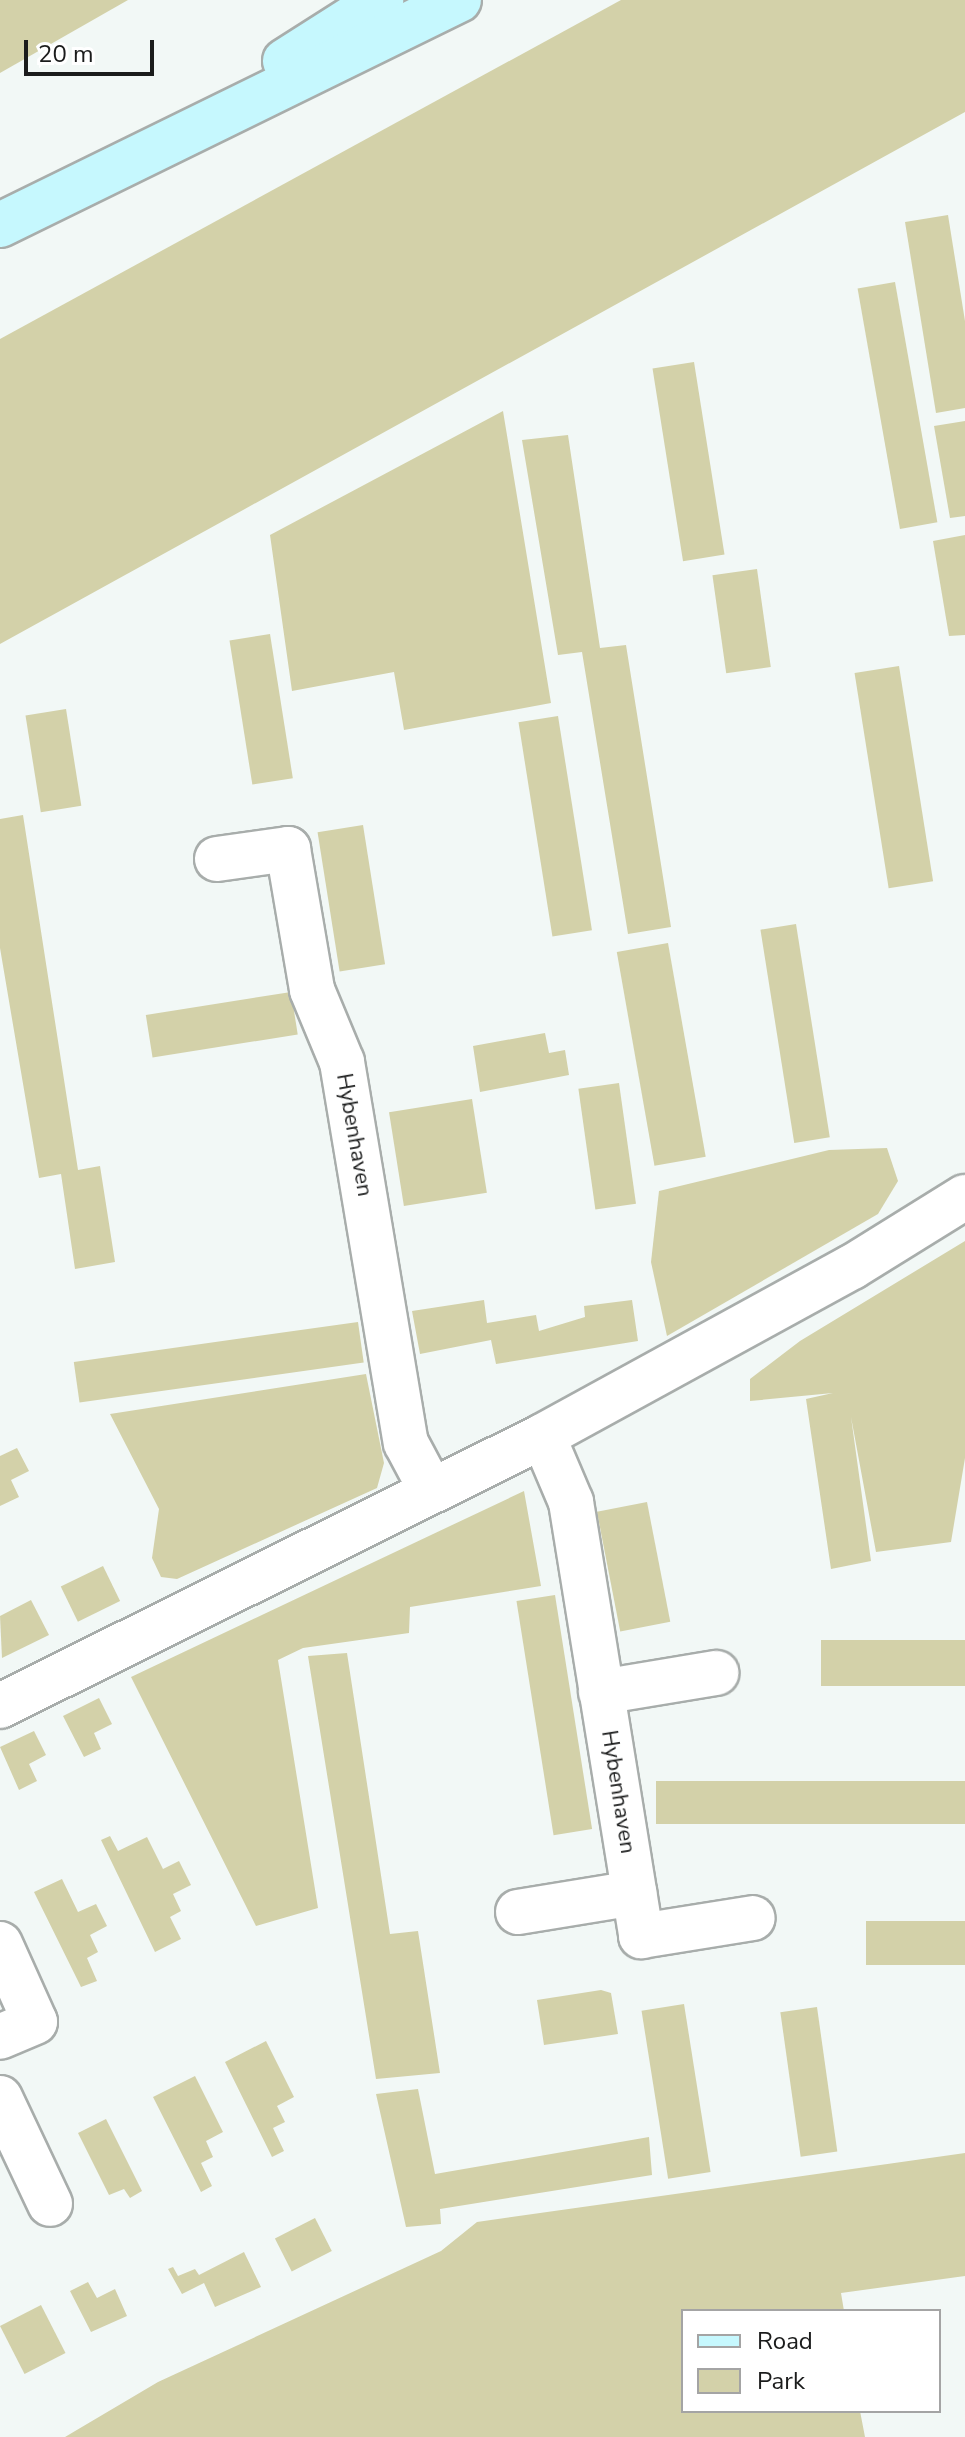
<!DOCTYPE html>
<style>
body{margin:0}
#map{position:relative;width:965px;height:2437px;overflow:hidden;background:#f2f8f6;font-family:"Nunito Sans",sans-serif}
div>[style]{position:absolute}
.green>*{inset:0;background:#d3d1a9;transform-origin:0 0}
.roads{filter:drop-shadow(2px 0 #a8adab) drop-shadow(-2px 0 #a8adab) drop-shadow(0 2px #a8adab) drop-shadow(0 -2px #a8adab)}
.street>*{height:44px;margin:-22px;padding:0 22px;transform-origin:22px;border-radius:22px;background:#fff}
.secondary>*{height:44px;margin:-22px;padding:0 22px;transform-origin:22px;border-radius:22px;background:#c6f8fe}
span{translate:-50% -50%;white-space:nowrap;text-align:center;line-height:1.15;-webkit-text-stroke:7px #fff;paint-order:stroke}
.street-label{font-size:22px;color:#1b1c1c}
.legend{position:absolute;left:681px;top:2309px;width:260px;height:104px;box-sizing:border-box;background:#fff;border:2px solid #a4a4a4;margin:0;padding:10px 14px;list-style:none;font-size:24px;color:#1b1c1c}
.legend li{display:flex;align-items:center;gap:16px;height:40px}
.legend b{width:40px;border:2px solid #a4a4a4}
.scale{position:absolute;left:24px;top:40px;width:130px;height:36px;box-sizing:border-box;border:4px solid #1b1c1c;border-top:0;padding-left:10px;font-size:24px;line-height:28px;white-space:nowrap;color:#1b1c1c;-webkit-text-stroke:6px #fff;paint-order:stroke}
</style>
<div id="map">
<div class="green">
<i style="clip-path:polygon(0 0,128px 0,0 73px)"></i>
<i style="clip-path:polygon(621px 0,965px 0,965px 112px,0 644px,0 339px)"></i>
<i style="clip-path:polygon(948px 215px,965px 321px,965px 408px,936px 413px,905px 222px)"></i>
<i style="left:895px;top:282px;width:244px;height:38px;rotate:80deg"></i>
<i style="left:694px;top:362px;width:195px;height:42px;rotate:81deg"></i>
<i style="clip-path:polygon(503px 411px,551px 703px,404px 730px,394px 672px,292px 691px,270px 535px)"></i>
<i style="clip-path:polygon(965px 421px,965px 516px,950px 518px,934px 426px)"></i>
<i style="clip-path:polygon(568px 435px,600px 648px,626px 645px,671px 927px,628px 934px,582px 652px,558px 655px,522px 440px)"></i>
<i style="clip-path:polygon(965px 535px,965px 635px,949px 636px,933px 541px)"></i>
<i style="left:757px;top:569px;width:99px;height:45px;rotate:82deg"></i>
<i style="left:270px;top:634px;width:146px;height:41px;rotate:81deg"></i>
<i style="left:899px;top:666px;width:218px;height:45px;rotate:81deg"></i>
<i style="left:66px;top:709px;width:98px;height:41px;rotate:81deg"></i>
<i style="left:558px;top:716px;width:217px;height:40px;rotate:81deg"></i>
<i style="clip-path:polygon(23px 815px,78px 1170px,100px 1166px,115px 1262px,75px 1269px,61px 1174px,39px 1178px,0 948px,0 819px)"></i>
<i style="left:363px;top:825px;width:141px;height:46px;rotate:81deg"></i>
<i style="left:796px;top:924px;width:216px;height:36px;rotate:81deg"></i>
<i style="left:668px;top:943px;width:217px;height:52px;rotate:80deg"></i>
<i style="left:291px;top:992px;width:43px;height:147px;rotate:81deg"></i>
<i style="clip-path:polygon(545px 1033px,549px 1053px,565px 1050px,569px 1075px,480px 1092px,473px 1046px)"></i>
<i style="left:619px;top:1083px;width:122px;height:41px;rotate:82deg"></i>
<i style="left:472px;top:1099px;width:95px;height:84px;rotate:81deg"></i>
<i style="clip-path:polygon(887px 1148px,898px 1181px,878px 1214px,667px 1336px,651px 1262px,659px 1191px,829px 1150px)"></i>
<i style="clip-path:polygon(965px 1241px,965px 1458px,951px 1542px,876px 1552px,851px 1417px,871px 1561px,831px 1569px,806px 1399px,833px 1393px,750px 1401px,750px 1379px,800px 1341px)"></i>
<i style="clip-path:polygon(484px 1300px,487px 1323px,536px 1315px,539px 1331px,585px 1317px,584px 1306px,632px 1300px,638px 1341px,496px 1364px,491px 1340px,420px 1354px,412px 1311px)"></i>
<i style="left:358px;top:1322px;width:41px;height:287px;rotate:82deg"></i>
<i style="clip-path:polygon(366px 1374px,384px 1463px,377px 1488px,177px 1579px,161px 1577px,152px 1558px,159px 1509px,110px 1414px)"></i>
<i style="clip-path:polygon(17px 1448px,29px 1471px,11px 1480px,19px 1497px,0 1506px,0 1456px)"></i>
<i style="clip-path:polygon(524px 1491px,541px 1586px,410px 1607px,409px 1633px,303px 1648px,278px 1660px,318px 1908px,256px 1926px,131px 1677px)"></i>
<i style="left:647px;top:1502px;width:122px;height:51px;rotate:79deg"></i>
<i style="left:103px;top:1566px;width:39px;height:47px;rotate:64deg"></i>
<i style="left:555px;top:1595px;width:237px;height:39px;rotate:81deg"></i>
<i style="clip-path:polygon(31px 1600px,49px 1635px,2px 1658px,0 1616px)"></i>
<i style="left:965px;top:1640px;width:46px;height:144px;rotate:90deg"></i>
<i style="clip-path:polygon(347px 1653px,390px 1934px,418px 1931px,440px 2073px,376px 2079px,308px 1656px)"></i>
<i style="clip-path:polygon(99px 1698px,112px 1724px,94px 1733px,101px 1749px,84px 1757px,63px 1716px)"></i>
<i style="clip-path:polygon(34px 1731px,46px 1755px,29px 1764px,37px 1781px,19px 1790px,0 1747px)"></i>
<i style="left:965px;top:1781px;width:43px;height:309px;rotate:90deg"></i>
<i style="clip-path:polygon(110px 1836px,118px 1851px,147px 1837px,163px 1869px,179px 1861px,191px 1885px,173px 1894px,181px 1911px,170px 1917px,181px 1939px,155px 1952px,101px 1840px)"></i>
<i style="clip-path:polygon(62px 1879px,78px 1912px,96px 1904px,107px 1926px,90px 1935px,98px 1952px,87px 1958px,97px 1981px,81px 1987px,34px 1892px)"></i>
<i style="left:965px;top:1921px;width:44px;height:99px;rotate:90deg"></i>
<i style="clip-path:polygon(601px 1990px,611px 1993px,618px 2034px,544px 2045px,537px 2000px)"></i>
<i style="left:684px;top:2004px;width:170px;height:43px;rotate:81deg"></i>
<i style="left:817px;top:2007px;width:146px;height:37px;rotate:82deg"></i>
<i style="clip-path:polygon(266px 2041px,294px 2097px,277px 2106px,285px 2122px,273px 2128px,284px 2151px,272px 2157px,225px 2062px)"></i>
<i style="clip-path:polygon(195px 2076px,223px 2132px,206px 2141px,213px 2157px,201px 2163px,212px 2186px,201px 2192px,153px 2097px)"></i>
<i style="clip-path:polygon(418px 2089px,435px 2174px,649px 2137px,652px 2175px,440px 2209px,441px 2224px,406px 2227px,376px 2094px)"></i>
<i style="clip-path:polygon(106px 2119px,142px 2191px,130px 2198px,124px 2189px,109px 2195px,78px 2133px)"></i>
<i style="clip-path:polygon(965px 2153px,965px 2276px,841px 2293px,844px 2311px,683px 2311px,683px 2411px,860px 2411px,865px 2437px,65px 2437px,158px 2382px,441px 2251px,477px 2222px)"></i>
<i style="left:315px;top:2218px;width:37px;height:45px;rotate:63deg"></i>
<i style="clip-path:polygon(244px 2252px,261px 2287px,215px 2307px,204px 2283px,182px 2294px,168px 2269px,173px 2267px,178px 2276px,195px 2269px,199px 2275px)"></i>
<i style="clip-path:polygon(88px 2282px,97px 2298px,115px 2289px,127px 2316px,91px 2332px,70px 2291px)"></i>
<i style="left:41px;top:2305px;width:54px;height:46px;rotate:63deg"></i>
</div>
<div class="roads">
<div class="street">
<i style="left:217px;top:859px;width:72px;rotate:-8deg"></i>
<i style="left:288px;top:849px;width:143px;rotate:80.3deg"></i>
<i style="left:312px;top:990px;width:78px;rotate:67.4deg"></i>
<i style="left:342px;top:1062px;width:386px;rotate:80.5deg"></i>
<i style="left:406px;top:1443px;width:53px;rotate:62deg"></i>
<i style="left:543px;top:1436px;width:72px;rotate:67deg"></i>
<i style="left:571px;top:1502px;width:440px;rotate:80.8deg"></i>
<i style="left:641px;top:1936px;width:113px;rotate:-9.1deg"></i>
<i style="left:601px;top:1692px;width:117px;rotate:-9.4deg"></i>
<i style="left:0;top:1706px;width:606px;rotate:-26.44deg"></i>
<i style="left:543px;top:1436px;width:352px;rotate:-28.7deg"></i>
<i style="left:852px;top:1267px;width:133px;rotate:-31.8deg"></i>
<i style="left:518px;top:1912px;width:118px;rotate:-9.3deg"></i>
<i style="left:0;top:1944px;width:85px;rotate:65.8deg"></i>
<i style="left:35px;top:2022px;width:38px;rotate:157deg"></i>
<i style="left:0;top:2098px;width:117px;rotate:64.7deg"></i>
</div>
<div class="secondary">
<i style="left:285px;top:61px;width:114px;rotate:-32.4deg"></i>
<i style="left:0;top:225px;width:511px;rotate:-26.11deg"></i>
</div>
</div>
<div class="street-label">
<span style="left:354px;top:1135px;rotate:80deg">Hybenhaven</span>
<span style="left:618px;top:1792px;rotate:81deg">Hybenhaven</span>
</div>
<ul class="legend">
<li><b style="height:10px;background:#c6f8fe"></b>Road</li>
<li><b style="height:22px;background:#d3d1a9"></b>Park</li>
</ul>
<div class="scale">20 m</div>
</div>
